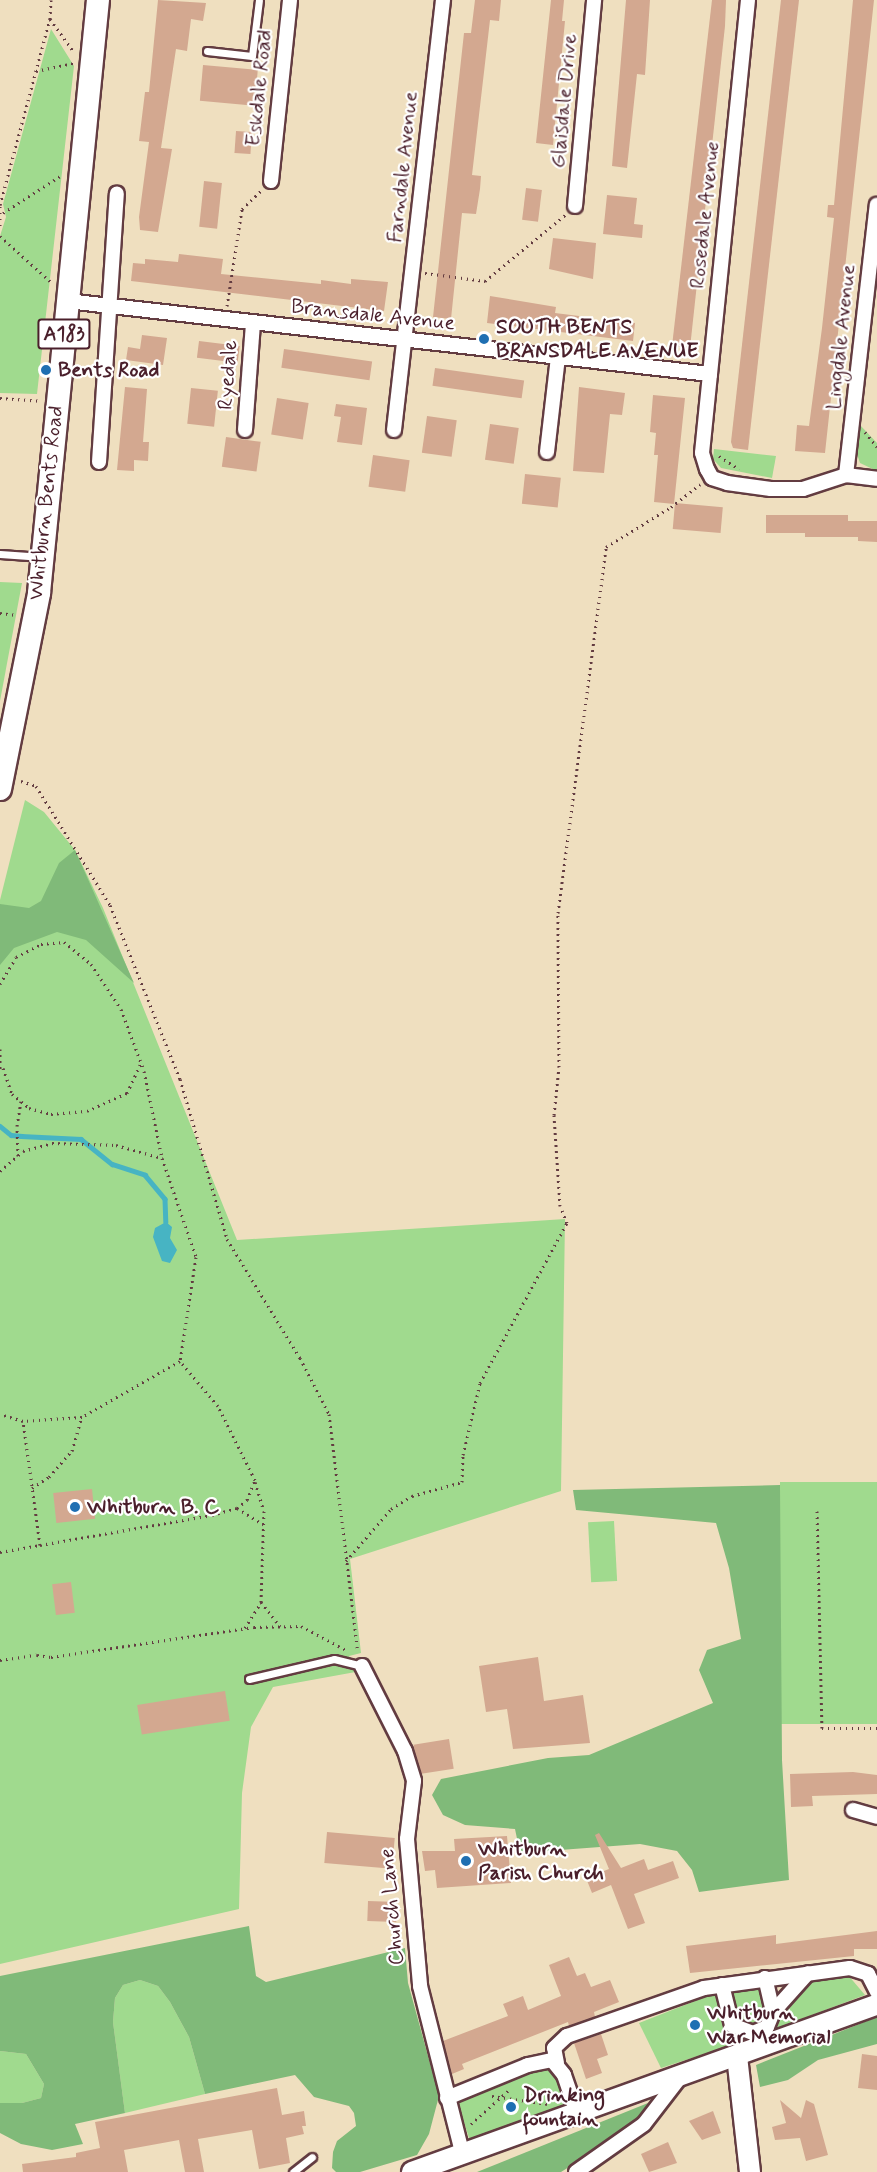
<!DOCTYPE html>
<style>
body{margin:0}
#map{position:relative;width:877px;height:2172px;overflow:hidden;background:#efdfbf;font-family:Mynerve,sans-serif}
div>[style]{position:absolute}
.green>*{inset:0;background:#a0da8e;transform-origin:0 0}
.forest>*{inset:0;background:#80ba79}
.water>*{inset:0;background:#47b4c3}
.stream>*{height:4.5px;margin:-2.25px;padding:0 2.25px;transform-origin:2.25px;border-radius:2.25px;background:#47b4c3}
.building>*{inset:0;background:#d3a890;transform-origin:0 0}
.path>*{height:3px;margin-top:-1.5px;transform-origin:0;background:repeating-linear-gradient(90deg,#633c41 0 1.5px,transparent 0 6px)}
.roads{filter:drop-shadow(2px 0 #633c41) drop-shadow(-2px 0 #633c41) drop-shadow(0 2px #633c41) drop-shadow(0 -2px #633c41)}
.lane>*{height:7px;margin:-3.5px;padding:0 3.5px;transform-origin:3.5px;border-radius:3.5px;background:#fff}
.street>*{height:14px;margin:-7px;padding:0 7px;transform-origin:7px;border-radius:7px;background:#fff}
.secondary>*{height:20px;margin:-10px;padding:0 10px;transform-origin:10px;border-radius:10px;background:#fff}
.primary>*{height:22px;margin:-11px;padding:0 11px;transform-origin:11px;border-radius:11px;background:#fff}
.dots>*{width:16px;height:16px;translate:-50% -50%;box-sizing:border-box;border:3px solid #fff;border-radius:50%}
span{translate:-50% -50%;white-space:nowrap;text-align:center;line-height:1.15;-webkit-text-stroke:4.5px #fff;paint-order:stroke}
.shield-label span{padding:2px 4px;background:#fff;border:2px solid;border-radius:4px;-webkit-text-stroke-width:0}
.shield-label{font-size:20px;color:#4a1f2b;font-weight:700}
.street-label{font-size:21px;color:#4a1f2b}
.poi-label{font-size:21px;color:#4a1f2b;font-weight:700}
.left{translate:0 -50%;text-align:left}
</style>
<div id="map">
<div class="green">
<i style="clip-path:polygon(51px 29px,74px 66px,37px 394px,0 393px,0 236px,6px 217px,3px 204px)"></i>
<i style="clip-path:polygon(860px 425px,877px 443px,877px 471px,860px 463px,856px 451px)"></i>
<i style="clip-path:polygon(714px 449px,776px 456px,772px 478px,721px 468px,713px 459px)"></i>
<i style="clip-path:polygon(0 582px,22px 583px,0 701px)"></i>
<i style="clip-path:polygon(25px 800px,44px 812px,75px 850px,103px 908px,237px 1240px,565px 1219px,561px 1491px,350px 1559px,361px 1653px,349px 1656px,361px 1671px,273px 1687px,251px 1727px,242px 1793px,239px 1909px,0 1964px,0 900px)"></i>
<i style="left:877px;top:1482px;width:242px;height:97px;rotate:90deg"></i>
<i style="left:614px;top:1521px;width:60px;height:26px;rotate:87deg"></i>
<i style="clip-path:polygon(848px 1975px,865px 1995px,770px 2031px,787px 2005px,813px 1977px)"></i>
<i style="clip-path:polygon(140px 1980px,158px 1986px,170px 2002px,189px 2037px,205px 2094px,125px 2113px,113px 2022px,115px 1998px,123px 1985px)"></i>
<i style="clip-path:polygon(760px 1983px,768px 2004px,764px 2021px,758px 2027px,738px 2024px,728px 1986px)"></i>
<i style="clip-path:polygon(718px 1992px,735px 2044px,661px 2068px,639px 2023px)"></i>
<i style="clip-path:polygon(0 2051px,26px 2054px,44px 2084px,41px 2098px,22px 2103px,0 2103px)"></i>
<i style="clip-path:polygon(544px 2066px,553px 2068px,560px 2077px,571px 2111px,471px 2144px,457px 2101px,531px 2067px)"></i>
</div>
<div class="forest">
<i style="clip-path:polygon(75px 850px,134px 983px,86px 940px,57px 932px,14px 948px,0 965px,0 904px,29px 908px,41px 901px,59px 863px)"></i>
<i style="clip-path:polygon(780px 1485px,782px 1760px,789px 1880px,699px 1892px,692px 1870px,677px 1851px,640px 1844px,520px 1853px,515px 1829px,465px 1825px,443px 1815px,432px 1795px,441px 1779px,548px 1758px,589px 1755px,713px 1703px,699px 1670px,707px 1650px,741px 1639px,729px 1568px,716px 1523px,576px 1510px,573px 1490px)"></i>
<i style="clip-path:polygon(249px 1926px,256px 1976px,266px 1982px,405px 1948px,408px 1983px,439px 2096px,429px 2134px,417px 2155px,360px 2172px,336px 2172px,332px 2168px,333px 2152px,337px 2141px,356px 2126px,354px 2113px,349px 2106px,314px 2097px,295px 2075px,205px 2094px,189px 2037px,170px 2002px,158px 1986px,140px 1980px,123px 1985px,115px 1998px,113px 2022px,125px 2113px,75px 2124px,83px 2144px,52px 2150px,21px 2144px,0 2133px,0 2103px,22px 2103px,41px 2098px,44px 2084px,26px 2054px,0 2051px,0 1976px)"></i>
<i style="clip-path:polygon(877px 2017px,877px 2044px,818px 2060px,788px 2080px,760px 2087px,756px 2065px)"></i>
<i style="clip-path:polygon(648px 2103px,645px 2112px,610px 2141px,561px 2172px,477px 2172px)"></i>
</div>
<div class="water">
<i style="clip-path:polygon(166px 1222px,172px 1227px,170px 1238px,177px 1250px,170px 1263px,162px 1261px,153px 1237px,155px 1228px)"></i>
</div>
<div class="stream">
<i style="left:0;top:1126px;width:14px;rotate:39deg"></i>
<i style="left:11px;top:1135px;width:11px;rotate:5deg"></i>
<i style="left:21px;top:1136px;width:60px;rotate:2.9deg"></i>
<i style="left:81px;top:1139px;width:40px;rotate:39deg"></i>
<i style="left:112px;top:1164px;width:35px;rotate:18deg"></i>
<i style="left:145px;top:1175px;width:31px;rotate:50deg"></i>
<i style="left:165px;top:1199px;width:23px;rotate:88deg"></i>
</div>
<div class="building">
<i style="clip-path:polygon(158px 0,206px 3px,203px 21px,191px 19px,187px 51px,176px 49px,161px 148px,172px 149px,158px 232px,140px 230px,139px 217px,149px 142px,139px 141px,145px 92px,149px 92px)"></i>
<i style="clip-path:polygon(475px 0,501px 0,499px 21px,490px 20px,484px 72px,472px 175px,481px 176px,480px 189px,476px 214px,462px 213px,451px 319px,433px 317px,464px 33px,471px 33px)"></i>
<i style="clip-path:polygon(551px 0,564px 0,562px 21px,565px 21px,553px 145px,536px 143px)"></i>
<i style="clip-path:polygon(626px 0,650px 0,645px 75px,637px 74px,627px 168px,612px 166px)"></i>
<i style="clip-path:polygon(712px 0,726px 0,725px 26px,690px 348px,672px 346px)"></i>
<i style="clip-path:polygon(781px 0,799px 0,748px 450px,733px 448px,731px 442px)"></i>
<i style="clip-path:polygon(853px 0,874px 0,825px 453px,795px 451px,797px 425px,809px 426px,822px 328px,834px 218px,827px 217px,828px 205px,834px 205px)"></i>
<i style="left:203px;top:65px;width:55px;height:36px;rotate:5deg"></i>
<i style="left:236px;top:131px;width:16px;height:22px;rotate:4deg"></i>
<i style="left:204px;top:181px;width:18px;height:46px;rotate:6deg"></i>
<i style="left:526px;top:188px;width:16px;height:32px;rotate:7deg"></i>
<i style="clip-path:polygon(607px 195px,637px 198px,634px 224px,643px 225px,642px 238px,603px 234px)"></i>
<i style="clip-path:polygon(553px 238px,596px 243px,593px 279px,549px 269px)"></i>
<i style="clip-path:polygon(179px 254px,223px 259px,221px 274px,321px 284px,321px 280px,351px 284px,351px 279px,388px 282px,384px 311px,131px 281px,133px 263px,145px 264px,145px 259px,178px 262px)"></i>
<i style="clip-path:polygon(490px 296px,556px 307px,555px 313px,579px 316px,578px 323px,603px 325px,604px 319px,635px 323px,633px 341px,487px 323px)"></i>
<i style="clip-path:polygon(142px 335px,167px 338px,163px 365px,126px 360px,128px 347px,140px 349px)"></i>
<i style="left:199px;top:341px;width:41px;height:17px;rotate:7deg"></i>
<i style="left:284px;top:349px;width:89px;height:19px;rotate:8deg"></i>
<i style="left:435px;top:368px;width:90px;height:18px;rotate:8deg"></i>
<i style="clip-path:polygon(125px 387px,147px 389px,143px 442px,149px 442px,148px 461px,134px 460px,134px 471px,117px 470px)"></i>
<i style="clip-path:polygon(579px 387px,625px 393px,622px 415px,610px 414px,604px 473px,573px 471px)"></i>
<i style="left:191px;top:388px;width:27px;height:36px;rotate:6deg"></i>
<i style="clip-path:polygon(653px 395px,685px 398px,674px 504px,654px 502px,658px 455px,654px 455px,656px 433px,650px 432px)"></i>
<i style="left:277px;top:398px;width:32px;height:37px;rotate:9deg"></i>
<i style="clip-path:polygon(336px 404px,367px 408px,362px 445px,337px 442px,341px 417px,334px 416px)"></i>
<i style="left:427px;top:416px;width:30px;height:37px;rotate:8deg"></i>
<i style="left:490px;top:424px;width:29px;height:36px;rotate:8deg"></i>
<i style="left:226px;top:437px;width:35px;height:30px;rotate:8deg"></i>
<i style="left:373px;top:455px;width:37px;height:32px;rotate:8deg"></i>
<i style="left:525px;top:474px;width:36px;height:30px;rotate:6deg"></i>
<i style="left:675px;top:503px;width:48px;height:26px;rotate:5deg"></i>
<i style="clip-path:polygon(766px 515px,848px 515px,848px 521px,877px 521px,877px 542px,858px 541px,858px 537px,805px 537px,805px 533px,766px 533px)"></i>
<i style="left:92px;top:1489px;width:30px;height:39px;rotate:84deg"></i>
<i style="left:71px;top:1582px;width:31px;height:19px;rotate:83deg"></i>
<i style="clip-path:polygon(538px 1657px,544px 1701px,583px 1695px,590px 1743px,513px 1749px,507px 1709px,486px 1712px,479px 1666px)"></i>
<i style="left:225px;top:1691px;width:30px;height:89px;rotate:81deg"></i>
<i style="left:449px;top:1739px;width:30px;height:36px;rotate:81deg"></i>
<i style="clip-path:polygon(853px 1772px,877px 1775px,877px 1794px,812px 1796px,813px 1806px,791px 1807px,790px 1774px)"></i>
<i style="left:327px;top:1832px;width:68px;height:31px;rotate:5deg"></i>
<i style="clip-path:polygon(599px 1833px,621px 1868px,644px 1859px,648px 1870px,673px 1861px,679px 1878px,634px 1894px,645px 1923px,628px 1929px,611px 1885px,592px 1893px,586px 1878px,609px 1869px,595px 1835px)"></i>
<i style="clip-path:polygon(507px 1836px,511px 1883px,437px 1888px,435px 1870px,425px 1871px,422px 1851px,455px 1851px,454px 1839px)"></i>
<i style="left:368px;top:1901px;width:29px;height:20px;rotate:2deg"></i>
<i style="clip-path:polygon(877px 1931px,877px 1949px,854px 1949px,854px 1956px,690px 1973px,686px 1946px,776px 1935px,776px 1944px)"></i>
<i style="clip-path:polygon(569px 1957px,577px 1976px,585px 1973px,591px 1987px,610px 1980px,619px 2002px,594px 2012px,595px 2017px,569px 2026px,568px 2022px,462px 2064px,464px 2069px,452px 2074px,443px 2041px,508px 2016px,503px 2004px,523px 1996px,528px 2010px,561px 1996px,549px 1965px)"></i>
<i style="clip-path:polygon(601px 2034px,608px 2055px,597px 2059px,602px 2073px,586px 2079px,574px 2043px)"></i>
<i style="clip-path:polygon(862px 2054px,877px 2056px,877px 2090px,858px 2088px)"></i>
<i style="clip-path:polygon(277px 2088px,282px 2115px,304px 2111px,306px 2126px,302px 2126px,304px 2134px,286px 2138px,290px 2163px,259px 2169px,252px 2130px,198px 2139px,204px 2172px,185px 2172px,179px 2140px,124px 2150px,128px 2172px,23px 2172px,22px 2164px,76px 2157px,76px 2153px,100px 2148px,95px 2122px)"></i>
<i style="clip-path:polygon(780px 2100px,801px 2118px,806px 2100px,814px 2104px,828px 2155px,806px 2161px,800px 2138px,775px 2140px,772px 2127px,786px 2123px)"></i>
<i style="clip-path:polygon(713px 2111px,721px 2133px,702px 2140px,689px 2121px)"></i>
<i style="clip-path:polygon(668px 2142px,677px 2163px,649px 2172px,641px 2154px)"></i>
</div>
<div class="path">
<i style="left:50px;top:19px;width:41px;rotate:54deg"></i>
<i style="left:36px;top:71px;width:38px;rotate:-12deg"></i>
<i style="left:0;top:205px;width:193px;rotate:-75deg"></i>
<i style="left:50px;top:19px;width:19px;rotate:-87deg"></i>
<i style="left:0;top:206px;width:20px;rotate:90deg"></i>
<i style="left:3px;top:213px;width:70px;rotate:-32.8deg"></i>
<i style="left:0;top:236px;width:70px;rotate:42.1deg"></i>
<i style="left:425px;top:273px;width:61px;rotate:7.6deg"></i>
<i style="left:485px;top:281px;width:104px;rotate:-39.5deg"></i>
<i style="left:227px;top:306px;width:98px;rotate:-81.2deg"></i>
<i style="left:242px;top:209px;width:28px;rotate:-44deg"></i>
<i style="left:0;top:398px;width:39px;rotate:4deg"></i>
<i style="left:865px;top:432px;width:19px;rotate:51deg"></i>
<i style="left:719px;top:456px;width:24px;rotate:33deg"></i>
<i style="left:0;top:613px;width:16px;rotate:7deg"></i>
<i style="left:21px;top:781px;width:16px;rotate:18deg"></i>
<i style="left:36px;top:786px;width:140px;rotate:58.1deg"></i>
<i style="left:110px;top:905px;width:188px;rotate:68.1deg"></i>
<i style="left:180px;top:1079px;width:167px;rotate:73.6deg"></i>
<i style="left:227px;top:1239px;width:140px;rotate:58.5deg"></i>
<i style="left:300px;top:1358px;width:63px;rotate:62.6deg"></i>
<i style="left:329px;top:1414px;width:240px;rotate:83.1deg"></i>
<i style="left:0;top:984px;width:31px;rotate:-59deg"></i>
<i style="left:16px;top:957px;width:28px;rotate:-27deg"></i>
<i style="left:41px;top:944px;width:23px;rotate:-5deg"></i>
<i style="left:64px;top:942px;width:35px;rotate:39deg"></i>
<i style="left:91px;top:964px;width:54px;rotate:56.3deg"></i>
<i style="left:121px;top:1009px;width:66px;rotate:69.6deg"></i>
<i style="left:144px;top:1071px;width:89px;rotate:78.3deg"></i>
<i style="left:0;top:1049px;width:23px;rotate:90deg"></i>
<i style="left:3px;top:1068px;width:28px;rotate:71deg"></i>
<i style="left:12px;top:1094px;width:22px;rotate:39deg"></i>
<i style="left:29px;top:1108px;width:23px;rotate:15deg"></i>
<i style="left:51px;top:1114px;width:36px;rotate:-5deg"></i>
<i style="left:87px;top:1111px;width:44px;rotate:-24.2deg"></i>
<i style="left:127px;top:1093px;width:33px;rotate:-65deg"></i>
<i style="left:18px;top:1156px;width:30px;rotate:-92deg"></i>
<i style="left:17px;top:1126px;width:25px;rotate:-81deg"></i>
<i style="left:0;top:1171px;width:30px;rotate:-41deg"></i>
<i style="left:23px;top:1151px;width:30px;rotate:-15deg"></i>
<i style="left:52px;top:1143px;width:64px;rotate:1.8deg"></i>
<i style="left:116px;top:1145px;width:48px;rotate:15.8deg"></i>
<i style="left:162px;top:1158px;width:105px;rotate:71deg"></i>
<i style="left:196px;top:1257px;width:105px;rotate:98.7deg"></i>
<i style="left:180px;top:1361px;width:113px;rotate:150.3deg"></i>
<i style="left:82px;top:1417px;width:59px;rotate:176.1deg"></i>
<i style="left:23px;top:1421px;width:24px;rotate:-163deg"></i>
<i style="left:255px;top:1482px;width:30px;rotate:73deg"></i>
<i style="left:264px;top:1511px;width:91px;rotate:91.9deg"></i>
<i style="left:261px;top:1602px;width:31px;rotate:52deg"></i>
<i style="left:32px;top:1488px;width:20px;rotate:-33deg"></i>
<i style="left:49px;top:1477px;width:35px;rotate:-49deg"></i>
<i style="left:72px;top:1451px;width:35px;rotate:-74deg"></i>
<i style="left:237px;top:1508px;width:31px;rotate:32deg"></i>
<i style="left:817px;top:1511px;width:217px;rotate:88.7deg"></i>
<i style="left:822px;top:1728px;width:55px"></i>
<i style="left:40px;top:1545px;width:175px;rotate:-9.9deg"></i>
<i style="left:212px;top:1515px;width:26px;rotate:-16deg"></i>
<i style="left:237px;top:1508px;width:13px;rotate:-39deg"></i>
<i style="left:247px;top:1500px;width:22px;rotate:-68deg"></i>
<i style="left:255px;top:1480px;width:83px;rotate:-116.6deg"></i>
<i style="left:218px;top:1406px;width:59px;rotate:-130.2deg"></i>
<i style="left:0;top:1552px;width:41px;rotate:-9.9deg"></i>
<i style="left:40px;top:1545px;width:125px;rotate:-97.8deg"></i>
<i style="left:346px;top:1561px;width:69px;rotate:-49.1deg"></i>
<i style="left:391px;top:1509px;width:25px;rotate:-32deg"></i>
<i style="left:412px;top:1496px;width:52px;rotate:-15.6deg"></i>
<i style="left:462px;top:1482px;width:27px;rotate:-88deg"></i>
<i style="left:463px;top:1455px;width:74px;rotate:-76.7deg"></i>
<i style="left:480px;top:1383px;width:182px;rotate:-61.5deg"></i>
<i style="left:567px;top:1223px;width:18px;rotate:-112deg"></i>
<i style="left:560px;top:1206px;width:91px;rotate:-93.8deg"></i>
<i style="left:554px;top:1115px;width:48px;rotate:-84.1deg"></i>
<i style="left:559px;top:1067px;width:154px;rotate:-90.4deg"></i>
<i style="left:558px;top:913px;width:369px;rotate:-82.5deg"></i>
<i style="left:606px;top:547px;width:76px;rotate:-31.6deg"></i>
<i style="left:671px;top:507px;width:37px;rotate:-38deg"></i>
<i style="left:245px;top:1628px;width:31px;rotate:-58deg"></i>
<i style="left:0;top:1660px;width:37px;rotate:-8deg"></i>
<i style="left:37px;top:1655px;width:14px;rotate:8deg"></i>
<i style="left:51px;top:1657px;width:205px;rotate:-8.4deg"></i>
<i style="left:254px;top:1627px;width:47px;rotate:-1.2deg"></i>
<i style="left:301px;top:1626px;width:51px;rotate:28.1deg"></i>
<i style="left:492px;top:2096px;width:57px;rotate:8.1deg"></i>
<i style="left:471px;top:2124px;width:52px;rotate:-41.9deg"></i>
</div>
<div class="roads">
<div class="lane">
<i style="left:207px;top:51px;width:45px;rotate:6.3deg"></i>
<i style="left:252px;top:56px;width:56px;rotate:-82.9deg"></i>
<i style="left:0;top:554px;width:39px;rotate:4deg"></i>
<i style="left:249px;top:1679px;width:87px;rotate:-13.2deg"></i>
<i style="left:334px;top:1659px;width:29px;rotate:14deg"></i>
<i style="left:293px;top:2172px;width:24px;rotate:-38deg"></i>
</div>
<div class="street">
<i style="left:748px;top:0;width:455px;rotate:95.8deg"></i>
<i style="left:702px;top:453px;width:17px;rotate:73deg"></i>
<i style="left:707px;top:469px;width:10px;rotate:61deg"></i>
<i style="left:712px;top:478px;width:16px;rotate:18deg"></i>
<i style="left:727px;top:483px;width:44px;rotate:7.8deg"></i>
<i style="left:771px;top:489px;width:32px"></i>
<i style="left:803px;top:489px;width:45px;rotate:-18deg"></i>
<i style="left:846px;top:475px;width:31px;rotate:7deg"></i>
<i style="left:271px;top:181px;width:182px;rotate:-84deg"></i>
<i style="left:575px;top:206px;width:207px;rotate:-84.7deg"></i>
<i style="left:67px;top:301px;width:647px;rotate:6.48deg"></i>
<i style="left:245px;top:430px;width:107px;rotate:-85.7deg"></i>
<i style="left:394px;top:430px;width:433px;rotate:-83.5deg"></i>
<i style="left:547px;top:452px;width:96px;rotate:-83.4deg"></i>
<i style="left:99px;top:462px;width:269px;rotate:-86.2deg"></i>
<i style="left:846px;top:475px;width:272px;rotate:-83.5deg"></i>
<i style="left:362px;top:1666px;width:95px;rotate:63.2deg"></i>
<i style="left:405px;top:1751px;width:31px;rotate:73deg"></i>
<i style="left:414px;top:1781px;width:58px;rotate:96.9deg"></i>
<i style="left:407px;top:1839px;width:148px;rotate:84.9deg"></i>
<i style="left:420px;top:1986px;width:171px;rotate:75.8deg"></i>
<i style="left:853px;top:1810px;width:25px;rotate:16deg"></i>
<i style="left:722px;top:1985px;width:41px;rotate:76deg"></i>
<i style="left:732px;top:2025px;width:22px;rotate:21deg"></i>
<i style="left:753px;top:2033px;width:15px;rotate:-23deg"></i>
<i style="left:767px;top:2027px;width:16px;rotate:-68deg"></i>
<i style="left:773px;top:2012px;width:35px;rotate:-103deg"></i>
<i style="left:773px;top:2012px;width:52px;rotate:-48.1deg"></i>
<i style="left:557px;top:2063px;width:15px;rotate:-101deg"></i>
<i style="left:554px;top:2048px;width:18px;rotate:-43deg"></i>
<i style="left:567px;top:2036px;width:145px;rotate:-19.3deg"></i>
<i style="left:704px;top:1988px;width:147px;rotate:-7.8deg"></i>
<i style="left:850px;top:1968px;width:19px;rotate:18deg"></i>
<i style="left:868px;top:1974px;width:20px;rotate:63deg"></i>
<i style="left:447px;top:2098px;width:87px;rotate:-22.2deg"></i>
<i style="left:528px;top:2065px;width:25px;rotate:-12deg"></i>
<i style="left:552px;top:2060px;width:19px;rotate:51deg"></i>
<i style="left:564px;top:2075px;width:39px;rotate:71deg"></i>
<i style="left:576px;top:2172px;width:83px;rotate:-35.2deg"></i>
<i style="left:644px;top:2124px;width:61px;rotate:-52.4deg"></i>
</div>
<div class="secondary">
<i style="left:737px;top:2056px;width:117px;rotate:83.6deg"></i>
<i style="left:412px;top:2172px;width:494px;rotate:-19.8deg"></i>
</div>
<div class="primary">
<i style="left:0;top:789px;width:200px;rotate:-78.7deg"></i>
<i style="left:39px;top:593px;width:596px;rotate:-84.32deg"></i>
</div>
</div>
<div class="dots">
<i style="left:484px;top:339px;background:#1f6fb2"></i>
<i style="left:46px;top:370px;background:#1f6fb2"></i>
<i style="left:75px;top:1507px;background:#1f6fb2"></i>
<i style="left:466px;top:1861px;background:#1f6fb2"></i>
<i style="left:695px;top:2025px;background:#1f6fb2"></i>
<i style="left:511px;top:2107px;background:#1f6fb2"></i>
</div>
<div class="shield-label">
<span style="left:64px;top:334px">A183</span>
</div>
<div class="street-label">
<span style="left:259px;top:88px;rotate:-84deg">Eskdale Road</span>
<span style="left:564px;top:101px;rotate:-85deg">Glaisdale Drive</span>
<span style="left:403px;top:167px;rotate:-84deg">Farndale Avenue</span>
<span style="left:705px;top:215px;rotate:-84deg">Rosedale Avenue</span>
<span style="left:373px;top:315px;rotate:6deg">Bransdale Avenue</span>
<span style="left:841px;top:337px;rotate:-84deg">Lingdale Avenue</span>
<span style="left:228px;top:375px;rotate:-86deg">Ryedale</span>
<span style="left:46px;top:503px;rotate:-84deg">Whitburn Bents Road</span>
<span style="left:392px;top:1907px;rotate:-95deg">Church Lane</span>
</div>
<div class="poi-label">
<span class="left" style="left:496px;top:339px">SOUTH BENTS<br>BRANSDALE AVENUE</span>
<span class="left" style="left:58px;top:370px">Bents Road</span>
<span class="left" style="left:87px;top:1507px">Whitburn B. C</span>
<span class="left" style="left:478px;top:1861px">Whitburn<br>Parish Church</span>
<span class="left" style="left:707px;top:2025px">Whitburn<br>War Memorial</span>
<span class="left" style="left:523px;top:2107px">Drinking<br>fountain</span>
</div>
</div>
